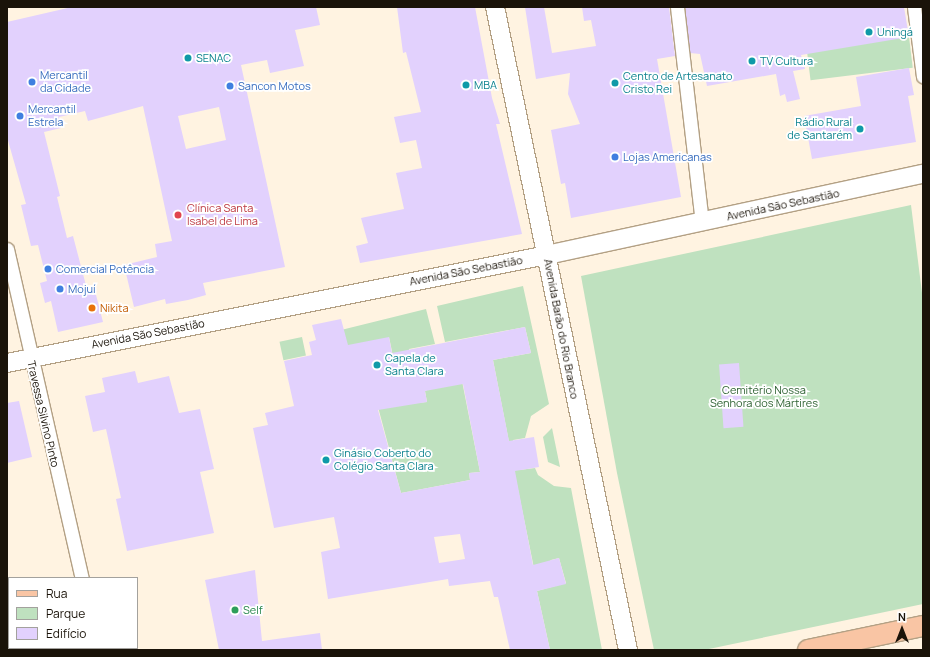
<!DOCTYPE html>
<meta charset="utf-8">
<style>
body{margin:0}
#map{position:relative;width:930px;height:657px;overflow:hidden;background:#fff3e1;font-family:Manrope,sans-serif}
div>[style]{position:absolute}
.green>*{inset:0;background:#bfe1bf;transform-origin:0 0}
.building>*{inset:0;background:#e2d1fd;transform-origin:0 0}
.roads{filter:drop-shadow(1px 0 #b3a084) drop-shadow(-1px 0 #b3a084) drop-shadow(0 1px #b3a084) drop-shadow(0 -1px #b3a084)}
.minor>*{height:13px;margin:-6.5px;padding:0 6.5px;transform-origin:6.5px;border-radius:6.5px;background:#fff}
.secondary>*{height:18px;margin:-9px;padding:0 9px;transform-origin:9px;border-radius:9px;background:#fff}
.primary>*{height:20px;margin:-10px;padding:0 10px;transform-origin:10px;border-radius:10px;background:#f9c5a4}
.dots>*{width:11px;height:11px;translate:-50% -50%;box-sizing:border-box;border:2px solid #fff;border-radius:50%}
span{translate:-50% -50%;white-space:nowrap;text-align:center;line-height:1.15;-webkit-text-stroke:3.5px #fff;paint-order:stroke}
.culture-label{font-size:11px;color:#0d838f}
.left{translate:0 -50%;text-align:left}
.right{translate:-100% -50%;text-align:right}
.shop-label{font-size:11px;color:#366cbe}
.street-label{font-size:11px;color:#1a1309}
.health-label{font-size:11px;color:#be3a42}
.food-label{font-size:11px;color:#c56008}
.park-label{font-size:11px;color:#306334}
.leisure-label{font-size:11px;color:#27864d}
.frame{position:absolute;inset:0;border:8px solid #1a1309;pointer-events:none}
.legend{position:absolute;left:8px;top:577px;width:130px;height:72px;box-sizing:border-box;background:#fff;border:1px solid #a3a19d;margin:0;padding:5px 7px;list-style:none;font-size:12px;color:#1a1309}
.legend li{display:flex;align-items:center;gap:8px;height:20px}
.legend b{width:20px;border:1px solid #a3a19d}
.north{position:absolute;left:882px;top:609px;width:40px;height:40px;-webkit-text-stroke:3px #fff;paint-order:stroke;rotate:0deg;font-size:11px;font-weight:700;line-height:16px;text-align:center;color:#1a1309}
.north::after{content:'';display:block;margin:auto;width:14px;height:18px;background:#1a1309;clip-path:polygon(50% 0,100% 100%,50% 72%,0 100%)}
</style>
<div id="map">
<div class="green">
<i style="left:909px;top:37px;width:31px;height:103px;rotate:83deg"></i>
<i style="clip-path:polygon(911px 205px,923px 301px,923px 604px,704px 650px,654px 650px,617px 473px,581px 276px)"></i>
<i style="clip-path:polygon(523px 286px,549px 404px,531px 416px,525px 438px,513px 440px,516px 452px,511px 452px,493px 360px,531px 353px,525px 327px,445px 342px,437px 306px)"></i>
<i style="clip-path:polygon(426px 309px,435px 344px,409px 349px,415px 383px,399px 385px,389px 337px,365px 392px,337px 331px)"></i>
<i style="left:302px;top:337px;width:19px;height:23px;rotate:78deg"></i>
<i style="clip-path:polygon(461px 376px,480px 472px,469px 473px,470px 480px,401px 493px,378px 407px,427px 402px,425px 391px)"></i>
<i style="clip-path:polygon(552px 428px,560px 467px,548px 462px,543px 437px)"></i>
<i style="clip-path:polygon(517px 459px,519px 470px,535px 468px,538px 475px,554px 486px,571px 488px,602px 650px,550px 650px,537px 591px,566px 583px,559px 558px,551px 560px,536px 578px,512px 460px)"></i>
</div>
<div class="building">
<i style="clip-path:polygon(evenodd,72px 7px,316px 7px,320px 25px,295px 30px,304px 66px,270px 73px,267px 60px,241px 65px,285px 267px,203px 283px,206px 295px,188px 300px,166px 304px,165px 299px,134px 307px,124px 265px,157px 257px,155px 244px,172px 241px,143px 106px,88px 121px,85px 111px,59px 117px,61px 128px,44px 132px,60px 196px,57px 197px,67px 238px,73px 236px,88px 293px,95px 291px,103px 322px,58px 332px,51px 301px,45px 303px,40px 283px,47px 281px,38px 245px,31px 246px,21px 205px,26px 204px,7px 137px,7px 22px,72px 7px,219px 107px,226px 140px,186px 149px,178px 116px,219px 107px)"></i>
<i style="clip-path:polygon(397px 7px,475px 7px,492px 98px,500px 124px,496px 124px,522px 234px,360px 263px,356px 246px,368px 243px,361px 218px,404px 209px,396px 173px,422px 168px,416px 140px,400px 143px,394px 117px,421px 112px,406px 52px,403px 53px)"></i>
<i style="clip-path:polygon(525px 7px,544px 7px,552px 53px,596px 46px,591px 20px,584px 21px,582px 7px,669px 7px,675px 56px,657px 59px,681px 197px,571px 218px,565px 183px,561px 184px,551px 130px,580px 124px,568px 94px,570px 73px,536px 79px)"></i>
<i style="clip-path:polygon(685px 7px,904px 7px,909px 37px,801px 55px,805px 69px,793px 71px,800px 99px,787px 102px,785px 94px,780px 96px,776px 74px,707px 86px,700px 54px,690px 53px)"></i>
<i style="clip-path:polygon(909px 68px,914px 95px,908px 96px,916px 142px,812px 159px,804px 116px,861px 106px,856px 77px)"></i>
<i style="clip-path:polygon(evenodd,341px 319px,348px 345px,389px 337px,392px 353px,525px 327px,531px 353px,493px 360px,509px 441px,534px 437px,539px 467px,515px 471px,533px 565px,559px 558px,566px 584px,537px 591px,550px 650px,510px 650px,498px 597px,494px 597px,490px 581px,449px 586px,448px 579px,328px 599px,321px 552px,340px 548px,334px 517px,274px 528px,253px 428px,268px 425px,265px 413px,294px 406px,284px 361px,312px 355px,309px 342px,316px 340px,312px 325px,341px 319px,463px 384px,480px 472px,469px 473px,470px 480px,401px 493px,378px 410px,427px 402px,425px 391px,463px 384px,341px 319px,460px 534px,465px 559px,439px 563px,434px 537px,460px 534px)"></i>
<i style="left:739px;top:363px;width:64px;height:20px;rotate:86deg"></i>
<i style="clip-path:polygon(135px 371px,138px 383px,169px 376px,179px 413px,200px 409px,214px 469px,200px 472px,214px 533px,127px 551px,116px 499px,121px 498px,106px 429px,93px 432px,85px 396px,105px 392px,102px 378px)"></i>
<i style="clip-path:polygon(19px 401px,32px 457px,7px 463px,7px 403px)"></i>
<i style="clip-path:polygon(255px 570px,262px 641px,320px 633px,322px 650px,219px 650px,205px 580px)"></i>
</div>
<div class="roads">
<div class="minor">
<i style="left:677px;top:7px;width:216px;rotate:83.4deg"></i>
<i style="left:914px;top:7px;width:70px;rotate:82.6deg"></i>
<i style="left:7px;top:249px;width:337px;rotate:77.2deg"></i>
<i style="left:99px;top:648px;width:2px;rotate:90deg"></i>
</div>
<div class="secondary">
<i style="left:495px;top:7px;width:657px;rotate:78.31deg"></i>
<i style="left:7px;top:363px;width:551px;rotate:-11.31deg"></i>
<i style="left:547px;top:255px;width:385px;rotate:-12.2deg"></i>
</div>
<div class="primary">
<i style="left:808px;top:650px;width:117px;rotate:-11.8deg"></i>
</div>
</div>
<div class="dots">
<i style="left:869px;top:32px;background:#0f9aa8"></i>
<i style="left:188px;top:58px;background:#0f9aa8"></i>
<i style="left:752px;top:61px;background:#0f9aa8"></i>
<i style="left:32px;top:82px;background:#3f7fe0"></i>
<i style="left:615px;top:83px;background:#0f9aa8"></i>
<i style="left:466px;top:85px;background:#0f9aa8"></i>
<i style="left:230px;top:86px;background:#3f7fe0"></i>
<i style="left:20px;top:116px;background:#3f7fe0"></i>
<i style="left:860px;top:129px;background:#0f9aa8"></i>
<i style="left:615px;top:157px;background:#3f7fe0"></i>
<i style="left:178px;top:215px;background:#e0444e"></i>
<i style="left:48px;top:269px;background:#3f7fe0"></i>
<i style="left:60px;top:289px;background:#3f7fe0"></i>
<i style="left:92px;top:308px;background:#e8710a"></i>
<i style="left:377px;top:365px;background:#0f9aa8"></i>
<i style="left:326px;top:460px;background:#0f9aa8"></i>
<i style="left:235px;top:610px;background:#2e9e5b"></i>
</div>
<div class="culture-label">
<span class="left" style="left:877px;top:32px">Uningá</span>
<span class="left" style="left:196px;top:58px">SENAC</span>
<span class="left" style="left:760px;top:61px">TV Cultura</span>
<span class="left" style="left:623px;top:83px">Centro de Artesanato<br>Cristo Rei</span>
<span class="left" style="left:474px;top:85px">MBA</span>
<span class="right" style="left:852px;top:129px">Rádio Rural<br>de Santarém</span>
<span class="left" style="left:385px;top:365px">Capela de<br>Santa Clara</span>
<span class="left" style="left:334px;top:460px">Ginásio Coberto do<br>Colégio Santa Clara</span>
</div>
<div class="shop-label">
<span class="left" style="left:40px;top:82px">Mercantil<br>da Cidade</span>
<span class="left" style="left:238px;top:86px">Sancon Motos</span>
<span class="left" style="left:28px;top:116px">Mercantil<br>Estrela</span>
<span class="left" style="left:623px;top:157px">Lojas Americanas</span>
<span class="left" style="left:56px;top:269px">Comercial Potência</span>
<span class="left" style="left:68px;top:289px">Mojuí</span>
</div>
<div class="street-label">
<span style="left:783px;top:205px;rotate:-12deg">Avenida São Sebastião</span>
<span style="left:466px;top:271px;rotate:-11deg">Avenida São Sebastião</span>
<span style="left:561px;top:329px;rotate:79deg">Avenida Barão do Rio Branco</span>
<span style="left:148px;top:334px;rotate:-11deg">Avenida São Sebastião</span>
<span style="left:43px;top:414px;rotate:77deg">Travessa Silvino Pinto</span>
</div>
<div class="health-label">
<span class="left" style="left:187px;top:215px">Clínica Santa<br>Isabel de Lima</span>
</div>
<div class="food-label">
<span class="left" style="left:100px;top:308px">Nikita</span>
</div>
<div class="park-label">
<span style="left:764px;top:397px">Cemitério Nossa<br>Senhora dos Mártires</span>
</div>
<div class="leisure-label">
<span class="left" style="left:243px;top:610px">Self</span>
</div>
<div class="frame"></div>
<ul class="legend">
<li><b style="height:5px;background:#f9c5a4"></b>Rua</li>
<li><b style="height:11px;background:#bfe1bf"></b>Parque</li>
<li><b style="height:11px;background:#e2d1fd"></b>Edifício</li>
</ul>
<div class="north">N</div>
</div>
